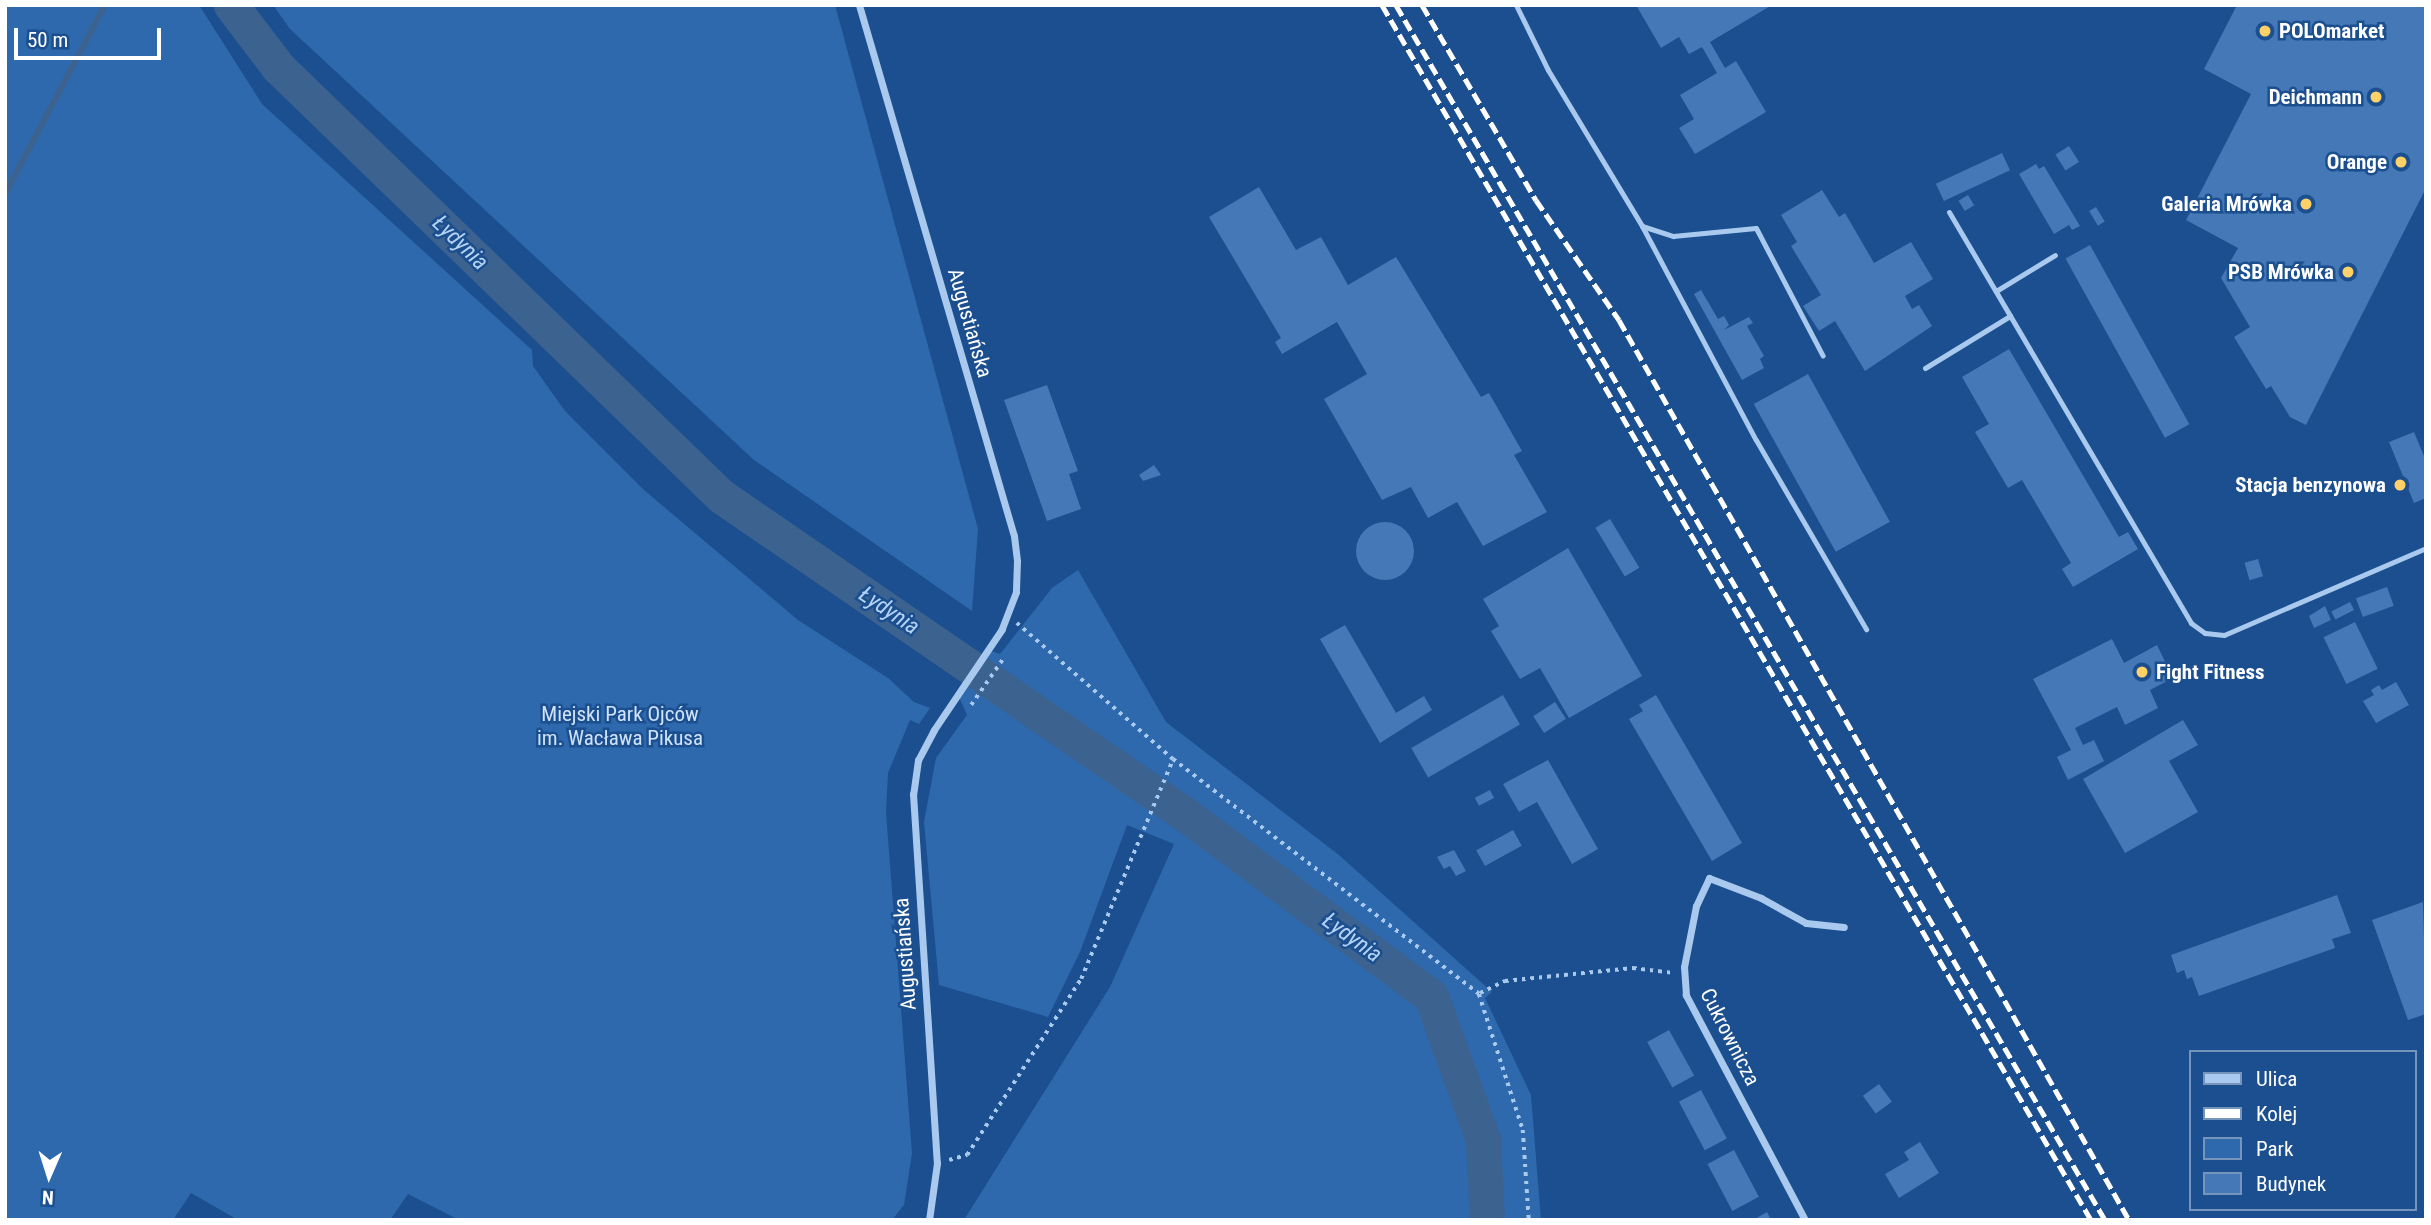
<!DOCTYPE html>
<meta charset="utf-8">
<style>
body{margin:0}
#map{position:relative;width:2431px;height:1225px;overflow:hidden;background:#1b4f8f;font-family:"Roboto Condensed",sans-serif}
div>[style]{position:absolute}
.green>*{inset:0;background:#2e69ad}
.stream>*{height:6px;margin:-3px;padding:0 3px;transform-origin:3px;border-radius:3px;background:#3c6290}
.river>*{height:35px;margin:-17.5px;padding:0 17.5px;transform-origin:17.5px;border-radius:17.5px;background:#3c6290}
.building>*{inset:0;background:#4478b7;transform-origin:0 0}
.round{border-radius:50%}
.path>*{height:3.5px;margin-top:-1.75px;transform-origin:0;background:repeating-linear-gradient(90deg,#a9c9ee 0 3.5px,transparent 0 8.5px)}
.service>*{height:5px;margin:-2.5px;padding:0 2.5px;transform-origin:2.5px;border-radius:2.5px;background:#a9c9ee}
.minor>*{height:7px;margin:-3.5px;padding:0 3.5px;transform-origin:3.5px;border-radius:3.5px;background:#a9c9ee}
.rail>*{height:5px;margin-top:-2.5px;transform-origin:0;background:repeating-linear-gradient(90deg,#fff 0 12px,transparent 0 17px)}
.dots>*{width:19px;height:19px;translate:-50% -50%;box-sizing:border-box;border:4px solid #1b4f8f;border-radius:50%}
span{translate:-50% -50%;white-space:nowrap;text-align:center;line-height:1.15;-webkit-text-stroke:5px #1b4f8f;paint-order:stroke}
.poi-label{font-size:21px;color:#fff;font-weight:700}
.left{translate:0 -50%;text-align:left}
.right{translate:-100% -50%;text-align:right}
.street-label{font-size:21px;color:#fff}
.park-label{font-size:21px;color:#cfe3fa}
.water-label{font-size:23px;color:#b5d3f5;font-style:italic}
.frame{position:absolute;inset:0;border:7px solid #fff;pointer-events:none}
.legend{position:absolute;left:2189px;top:1050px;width:228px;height:161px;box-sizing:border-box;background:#1b4f8f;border:2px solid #7695bc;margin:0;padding:9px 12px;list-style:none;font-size:21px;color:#fff}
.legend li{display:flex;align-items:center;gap:14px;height:35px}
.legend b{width:35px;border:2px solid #7695bc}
.north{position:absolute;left:14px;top:1141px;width:70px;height:70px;-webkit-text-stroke:5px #1b4f8f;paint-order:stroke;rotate:183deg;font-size:19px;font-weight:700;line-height:28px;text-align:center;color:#fff}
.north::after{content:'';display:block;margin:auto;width:24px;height:32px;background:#fff;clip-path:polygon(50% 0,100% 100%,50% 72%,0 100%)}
.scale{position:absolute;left:14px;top:28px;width:147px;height:32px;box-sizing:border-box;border:4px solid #fff;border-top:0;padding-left:9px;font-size:21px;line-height:24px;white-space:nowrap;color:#fff;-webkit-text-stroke:5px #1b4f8f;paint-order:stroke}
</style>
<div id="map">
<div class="green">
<i style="clip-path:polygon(5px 5px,199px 5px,262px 104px,532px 350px,533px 366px,565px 411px,644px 490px,798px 620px,888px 678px,914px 702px,930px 708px,919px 724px,910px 720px,888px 773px,886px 812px,912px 1153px,904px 1205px,892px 1220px,459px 1220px,408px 1194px,390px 1220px,238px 1220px,191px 1193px,173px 1220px,5px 1220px)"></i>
<i style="clip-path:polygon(273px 5px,835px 5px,978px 529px,972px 611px,754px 460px,290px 29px)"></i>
<i style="clip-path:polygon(1078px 570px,1166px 722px,1339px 855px,1492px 992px,1485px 998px,1531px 1095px,1541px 1220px,964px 1220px,1110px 987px,1174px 844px,1127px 825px,1080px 952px,1048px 1017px,939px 985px,924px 822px,936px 758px,967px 715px,959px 697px,991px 651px,1000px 654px,1052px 588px)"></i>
</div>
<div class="stream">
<i style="left:5px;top:194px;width:214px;rotate:-62.1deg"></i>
</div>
<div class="river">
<i style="left:231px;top:5px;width:78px;rotate:52.8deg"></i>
<i style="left:278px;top:67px;width:617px;rotate:44.08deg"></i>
<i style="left:721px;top:496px;width:564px;rotate:34.45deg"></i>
<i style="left:1186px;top:815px;width:305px;rotate:36.5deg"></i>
<i style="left:1431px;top:996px;width:153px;rotate:70.1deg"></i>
<i style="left:1483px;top:1140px;width:80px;rotate:87.1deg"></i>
</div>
<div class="building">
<i style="clip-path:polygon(1636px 5px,1772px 5px,1710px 42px,1725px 68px,1736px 61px,1766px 112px,1695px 154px,1679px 128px,1694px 119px,1680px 95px,1717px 73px,1702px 47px,1689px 54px,1679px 37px,1661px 48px)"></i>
<i style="clip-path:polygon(2237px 5px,2426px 5px,2426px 188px,2306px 425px,2290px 417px,2271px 386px,2266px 389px,2234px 337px,2250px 327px,2221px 278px,2238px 248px,2186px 220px,2251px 94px,2204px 69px)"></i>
<i style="left:2069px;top:146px;width:19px;height:16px;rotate:58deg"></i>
<i style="left:2002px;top:153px;width:19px;height:73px;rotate:65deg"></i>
<i style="clip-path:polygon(2036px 164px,2039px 169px,2044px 166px,2080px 226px,2072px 230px,2069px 225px,2054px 234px,2019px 174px)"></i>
<i style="clip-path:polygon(1259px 187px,1296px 250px,1321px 237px,1348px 285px,1396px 257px,1481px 397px,1489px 393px,1522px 451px,1514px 455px,1547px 512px,1483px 546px,1457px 502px,1428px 518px,1411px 487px,1382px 500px,1324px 399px,1367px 374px,1337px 322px,1282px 354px,1275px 342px,1281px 338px,1209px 217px)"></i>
<i style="clip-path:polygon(1822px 190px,1839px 217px,1845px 213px,1874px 263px,1911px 242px,1933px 279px,1905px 296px,1912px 309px,1919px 305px,1932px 326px,1865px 371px,1835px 321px,1819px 331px,1803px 306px,1821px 295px,1791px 246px,1797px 242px,1781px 215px)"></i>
<i style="left:1968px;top:195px;width:12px;height:11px;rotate:59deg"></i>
<i style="left:2096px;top:207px;width:17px;height:8px;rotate:59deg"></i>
<i style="left:2090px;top:245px;width:205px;height:28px;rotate:61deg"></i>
<i style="clip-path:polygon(1701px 290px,1718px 319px,1724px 316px,1729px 325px,1724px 330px,1749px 317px,1753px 323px,1747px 326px,1764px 356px,1760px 359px,1764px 368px,1742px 380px,1694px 294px)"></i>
<i style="clip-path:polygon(2009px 349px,2119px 537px,2128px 532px,2138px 549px,2073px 587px,2062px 569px,2071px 563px,2022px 480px,2008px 488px,1975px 432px,1989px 424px,1962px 377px)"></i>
<i style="left:1808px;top:374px;width:169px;height:62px;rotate:61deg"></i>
<i style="clip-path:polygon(1047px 385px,1078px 471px,1069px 474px,1081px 509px,1047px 521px,1004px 400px)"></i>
<i style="clip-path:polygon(2414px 432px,2426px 461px,2426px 498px,2414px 503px,2389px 442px)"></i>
<i style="clip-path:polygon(1154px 465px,1161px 475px,1143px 481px,1139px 475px)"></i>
<i style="left:1610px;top:519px;width:57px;height:17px;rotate:59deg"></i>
<i class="round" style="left:1356px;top:522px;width:58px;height:58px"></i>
<i style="clip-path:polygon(1568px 548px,1642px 676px,1569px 718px,1540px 668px,1520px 679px,1491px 631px,1499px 626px,1483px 599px)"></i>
<i style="left:2258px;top:559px;width:18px;height:14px;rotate:74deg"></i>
<i style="left:2387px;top:587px;width:20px;height:33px;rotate:70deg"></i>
<i style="left:2350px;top:602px;width:9px;height:21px;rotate:63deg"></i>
<i style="clip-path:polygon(2325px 606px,2331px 620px,2314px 628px,2309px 616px)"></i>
<i style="left:2355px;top:622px;width:52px;height:35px;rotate:64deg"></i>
<i style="clip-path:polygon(1345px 625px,1396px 713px,1424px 696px,1432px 710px,1380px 743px,1320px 639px)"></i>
<i style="clip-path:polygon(2112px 639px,2124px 663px,2157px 645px,2173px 678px,2150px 690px,2158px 708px,2125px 725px,2117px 707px,2075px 728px,2083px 745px,2094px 740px,2104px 761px,2068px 780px,2057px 757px,2071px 750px,2033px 679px)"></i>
<i style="clip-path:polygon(2396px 682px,2409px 705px,2376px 723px,2363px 701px,2374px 695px,2371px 690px,2379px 685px,2382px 690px)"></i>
<i style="left:1503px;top:695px;width:34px;height:106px;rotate:60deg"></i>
<i style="clip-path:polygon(1656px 695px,1742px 843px,1712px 861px,1629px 719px,1643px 711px,1639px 705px)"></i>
<i style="left:1555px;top:702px;width:20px;height:26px;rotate:57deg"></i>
<i style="clip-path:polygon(2183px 720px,2198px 745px,2169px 761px,2198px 812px,2125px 853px,2083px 779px)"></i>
<i style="clip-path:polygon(1548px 760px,1598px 849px,1572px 864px,1537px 802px,1519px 812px,1503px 784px)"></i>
<i style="left:1490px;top:790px;width:9px;height:17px;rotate:63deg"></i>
<i style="left:1513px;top:830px;width:18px;height:42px;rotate:61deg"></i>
<i style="clip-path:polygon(1454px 850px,1466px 871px,1456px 876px,1450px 866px,1444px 869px,1437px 857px)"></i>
<i style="clip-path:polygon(2337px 895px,2351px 933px,2332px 939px,2335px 948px,2199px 996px,2192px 977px,2187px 979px,2184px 970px,2177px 973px,2171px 955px)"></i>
<i style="clip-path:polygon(2423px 902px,2426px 1014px,2408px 1020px,2372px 920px)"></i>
<i style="left:1669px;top:1030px;width:52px;height:25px;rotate:61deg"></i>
<i style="left:1879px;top:1084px;width:22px;height:20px;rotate:54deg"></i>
<i style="left:1701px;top:1090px;width:55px;height:25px;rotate:62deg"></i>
<i style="clip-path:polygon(1920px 1142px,1939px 1173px,1899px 1198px,1885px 1174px,1909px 1160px,1904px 1152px)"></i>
<i style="left:1734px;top:1150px;width:53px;height:30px;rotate:62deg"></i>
<i style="clip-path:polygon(1767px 1212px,1771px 1220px,1753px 1220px)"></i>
</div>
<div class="path">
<i style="left:1017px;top:623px;width:207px;rotate:41.1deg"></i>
<i style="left:1173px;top:759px;width:386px;rotate:37.5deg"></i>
<i style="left:1479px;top:994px;width:143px;rotate:72.1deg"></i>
<i style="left:1523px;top:1130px;width:90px;rotate:86.2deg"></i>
<i style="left:971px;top:705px;width:56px;rotate:-55.2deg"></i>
<i style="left:1480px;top:993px;width:28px;rotate:-26deg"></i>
<i style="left:1505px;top:981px;width:129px;rotate:-5.8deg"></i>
<i style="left:1633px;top:968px;width:38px;rotate:7deg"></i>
<i style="left:949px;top:1160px;width:19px;rotate:-16deg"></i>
<i style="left:967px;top:1155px;width:210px;rotate:-57.1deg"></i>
<i style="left:1081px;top:979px;width:238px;rotate:-67.3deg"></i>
</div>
<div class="service">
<i style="left:1516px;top:5px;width:72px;rotate:63.8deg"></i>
<i style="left:1548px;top:70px;width:182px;rotate:58.9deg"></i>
<i style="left:1642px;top:226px;width:33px;rotate:18deg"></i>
<i style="left:1673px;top:236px;width:83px;rotate:-5.5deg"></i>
<i style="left:1756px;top:228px;width:144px;rotate:62.4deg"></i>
<i style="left:1949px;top:212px;width:477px;rotate:59.5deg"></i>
<i style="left:2191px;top:623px;width:17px;rotate:36deg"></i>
<i style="left:2205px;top:633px;width:19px;rotate:6deg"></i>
<i style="left:2224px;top:635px;width:220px;rotate:-23.3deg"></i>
<i style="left:1642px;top:226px;width:242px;rotate:62deg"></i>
<i style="left:1756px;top:440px;width:219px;rotate:59.8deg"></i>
<i style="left:1996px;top:291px;width:69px;rotate:-31.4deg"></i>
<i style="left:1925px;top:368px;width:100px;rotate:-31.5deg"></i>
</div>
<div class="minor">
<i style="left:859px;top:5px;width:553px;rotate:73.73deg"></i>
<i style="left:1014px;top:536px;width:25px;rotate:83deg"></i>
<i style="left:1017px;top:561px;width:31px;rotate:92deg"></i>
<i style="left:1016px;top:592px;width:40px;rotate:111deg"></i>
<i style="left:1002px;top:629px;width:122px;rotate:124deg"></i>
<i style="left:934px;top:730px;width:34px;rotate:118deg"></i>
<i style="left:918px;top:760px;width:34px;rotate:98deg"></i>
<i style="left:913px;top:794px;width:370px;rotate:86.3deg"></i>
<i style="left:937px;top:1163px;width:58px;rotate:98deg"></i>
<i style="left:1805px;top:1220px;width:255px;rotate:-117.9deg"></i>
<i style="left:1686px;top:995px;width:28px;rotate:-94deg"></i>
<i style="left:1684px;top:967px;width:62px;rotate:-78.9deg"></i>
<i style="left:1696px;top:906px;width:31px;rotate:-65deg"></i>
<i style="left:1709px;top:878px;width:56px;rotate:21deg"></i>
<i style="left:1761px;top:898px;width:51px;rotate:29.1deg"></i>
<i style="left:1806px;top:923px;width:38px;rotate:6deg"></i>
</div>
<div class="rail">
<i style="left:1382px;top:5px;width:1407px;rotate:59.73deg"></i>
<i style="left:1396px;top:5px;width:1407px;rotate:59.73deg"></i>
<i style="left:1422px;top:5px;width:226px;rotate:59.7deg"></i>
<i style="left:1536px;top:200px;width:146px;rotate:55.3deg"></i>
<i style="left:1619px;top:320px;width:1034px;rotate:60.46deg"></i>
</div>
<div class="dots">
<i style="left:2265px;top:31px;background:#ffd166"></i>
<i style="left:2376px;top:97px;background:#ffd166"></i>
<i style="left:2401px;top:162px;background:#ffd166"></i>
<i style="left:2306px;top:204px;background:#ffd166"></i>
<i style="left:2348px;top:272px;background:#ffd166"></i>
<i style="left:2400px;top:485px;background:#ffd166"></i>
<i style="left:2142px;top:672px;background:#ffd166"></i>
</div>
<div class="poi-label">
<span class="left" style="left:2279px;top:31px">POLOmarket</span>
<span class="right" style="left:2362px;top:97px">Deichmann</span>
<span class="right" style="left:2387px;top:162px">Orange</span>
<span class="right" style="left:2292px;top:204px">Galeria Mrówka</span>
<span class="right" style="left:2334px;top:272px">PSB Mrówka</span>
<span class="right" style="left:2386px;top:485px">Stacja benzynowa</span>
<span class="left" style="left:2156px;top:672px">Fight Fitness</span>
</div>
<div class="street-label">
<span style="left:970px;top:323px;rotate:74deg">Augustiańska</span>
<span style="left:905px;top:954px;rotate:-94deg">Augustiańska</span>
<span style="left:1730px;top:1037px;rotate:63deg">Cukrownicza</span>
</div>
<div class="park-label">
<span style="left:620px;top:726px">Miejski Park Ojców<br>im. Wacława Pikusa</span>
</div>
<div class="water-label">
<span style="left:460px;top:243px;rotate:44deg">Łydynia</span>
<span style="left:889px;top:611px;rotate:34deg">Łydynia</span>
<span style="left:1352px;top:938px;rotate:36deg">Łydynia</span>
</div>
<div class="frame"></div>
<ul class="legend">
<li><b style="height:9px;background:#a9c9ee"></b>Ulica</li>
<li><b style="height:9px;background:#fff"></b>Kolej</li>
<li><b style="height:19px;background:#2e69ad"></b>Park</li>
<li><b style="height:19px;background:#4478b7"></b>Budynek</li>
</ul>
<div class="north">N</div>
<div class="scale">50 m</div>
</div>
